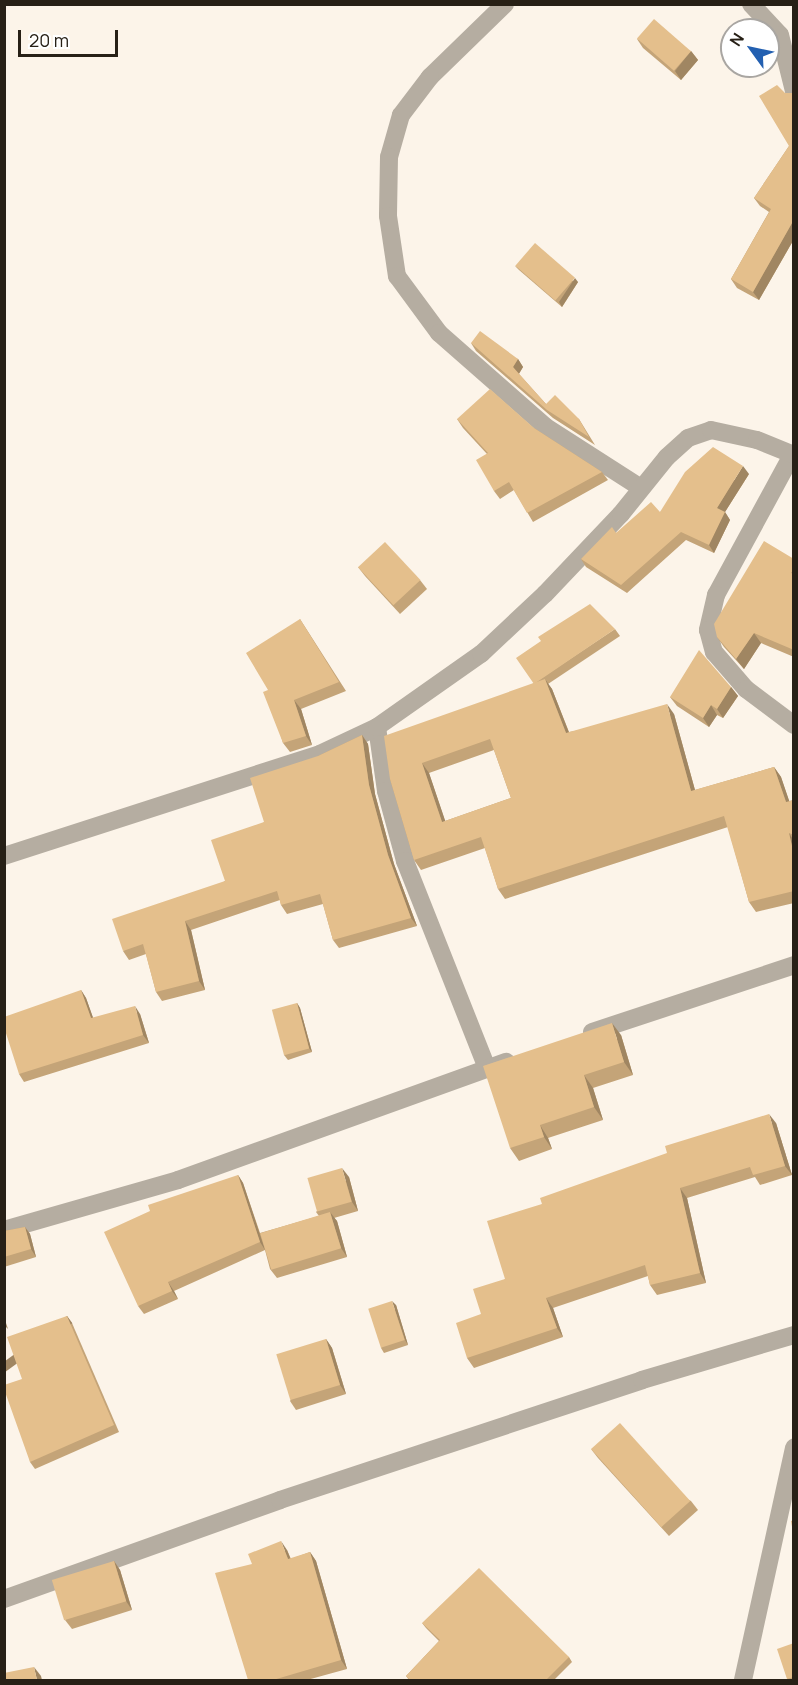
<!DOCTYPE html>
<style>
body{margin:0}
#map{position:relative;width:798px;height:1685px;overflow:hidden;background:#fcf4e9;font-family:Manrope,sans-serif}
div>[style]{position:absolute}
.minor>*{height:18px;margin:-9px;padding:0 9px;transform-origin:9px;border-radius:9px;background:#b5ada1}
.wall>*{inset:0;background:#c4a478}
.shaded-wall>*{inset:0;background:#a08662;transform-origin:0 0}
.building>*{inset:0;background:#e4bf8c;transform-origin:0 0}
span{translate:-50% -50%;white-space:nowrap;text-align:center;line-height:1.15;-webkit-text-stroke:5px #fff;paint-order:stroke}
.frame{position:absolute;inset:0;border:6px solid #272016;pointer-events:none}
.north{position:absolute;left:720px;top:18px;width:60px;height:60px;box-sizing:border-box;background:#fff;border:2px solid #a9a6a2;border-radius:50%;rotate:303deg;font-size:16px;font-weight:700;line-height:24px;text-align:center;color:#272016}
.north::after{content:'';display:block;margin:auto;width:21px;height:27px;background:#2360b1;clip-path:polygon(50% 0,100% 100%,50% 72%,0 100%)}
.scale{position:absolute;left:18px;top:30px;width:100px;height:27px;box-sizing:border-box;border:3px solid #272016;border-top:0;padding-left:8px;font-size:18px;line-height:21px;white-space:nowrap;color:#272016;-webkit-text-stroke:4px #fff;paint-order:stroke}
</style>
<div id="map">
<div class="minor">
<i style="left:505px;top:4px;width:105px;rotate:135.8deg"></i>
<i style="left:430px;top:77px;width:48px;rotate:127.3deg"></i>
<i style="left:401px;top:115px;width:44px;rotate:105.9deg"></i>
<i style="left:389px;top:157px;width:59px;rotate:91deg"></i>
<i style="left:388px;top:216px;width:61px;rotate:81.5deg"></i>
<i style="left:397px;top:276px;width:71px;rotate:53.6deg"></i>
<i style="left:439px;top:333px;width:142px;rotate:41.3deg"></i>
<i style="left:546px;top:427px;width:113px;rotate:32.7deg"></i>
<i style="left:751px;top:4px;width:42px;rotate:46.9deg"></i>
<i style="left:780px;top:35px;width:58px;rotate:76deg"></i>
<i style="left:792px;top:455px;width:159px;rotate:118.5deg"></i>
<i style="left:716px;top:595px;width:36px;rotate:103deg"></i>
<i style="left:708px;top:630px;width:23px;rotate:75deg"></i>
<i style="left:714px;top:652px;width:49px;rotate:49.1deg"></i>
<i style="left:746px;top:689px;width:60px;rotate:36.9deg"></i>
<i style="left:377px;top:727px;width:65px;rotate:82deg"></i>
<i style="left:386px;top:791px;width:73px;rotate:74.8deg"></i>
<i style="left:405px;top:861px;width:223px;rotate:68.4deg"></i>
<i style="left:4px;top:856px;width:332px;rotate:-17.9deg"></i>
<i style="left:320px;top:754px;width:63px;rotate:-25.3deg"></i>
<i style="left:377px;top:727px;width:127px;rotate:-35.1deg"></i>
<i style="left:481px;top:654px;width:88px;rotate:-43.2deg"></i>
<i style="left:545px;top:594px;width:110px;rotate:-46.5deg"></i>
<i style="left:621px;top:514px;width:73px;rotate:-51.1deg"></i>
<i style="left:667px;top:457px;width:28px;rotate:-42deg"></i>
<i style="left:688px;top:438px;width:24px;rotate:-19deg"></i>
<i style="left:711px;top:430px;width:47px;rotate:12.3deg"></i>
<i style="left:757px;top:440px;width:40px;rotate:22deg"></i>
<i style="left:592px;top:1032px;width:213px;rotate:-18.3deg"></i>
<i style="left:4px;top:1230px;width:181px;rotate:-16deg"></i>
<i style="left:178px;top:1180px;width:349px;rotate:-19.8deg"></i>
<i style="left:4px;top:1599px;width:293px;rotate:-19.7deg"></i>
<i style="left:280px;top:1500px;width:381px;rotate:-18.3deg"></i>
<i style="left:642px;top:1380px;width:159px;rotate:-16.5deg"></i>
<i style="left:743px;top:1680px;width:238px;rotate:-77.6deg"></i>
</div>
<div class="wall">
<i style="clip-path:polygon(637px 39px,691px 51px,698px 60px,681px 80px,643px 48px)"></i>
<i style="clip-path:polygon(785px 93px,794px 94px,794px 239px,759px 300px,737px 288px,731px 279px,769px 212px,760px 206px,754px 198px,789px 146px)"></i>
<i style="clip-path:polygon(515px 266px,578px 282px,562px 307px,519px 270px)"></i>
<i style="clip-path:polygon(471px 343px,518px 359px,523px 367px,519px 374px,546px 404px,579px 419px,595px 445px,553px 418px,476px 351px)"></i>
<i style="clip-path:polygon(457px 419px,534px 428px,602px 472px,608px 480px,533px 522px,514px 490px,500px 499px,494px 491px,487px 454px,463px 428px)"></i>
<i style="clip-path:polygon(749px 474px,725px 512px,730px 520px,714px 553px,686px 540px,627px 593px,586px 567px,581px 559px,616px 533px,660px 512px)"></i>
<i style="clip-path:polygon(794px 559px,794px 657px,761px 643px,744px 669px,724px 647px,717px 637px)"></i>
<i style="clip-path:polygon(358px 567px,420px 580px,427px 589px,400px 614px,365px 576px)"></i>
<i style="clip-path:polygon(300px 619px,346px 691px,301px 709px,312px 745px,290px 752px,283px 743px,268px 690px)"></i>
<i style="clip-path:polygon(evenodd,615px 629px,620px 636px,548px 684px,552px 689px,569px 732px,674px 714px,695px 790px,774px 767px,781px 777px,789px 801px,794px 800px,794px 903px,756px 912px,749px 902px,728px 827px,505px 899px,498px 889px,485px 848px,421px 870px,414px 860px,390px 779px,615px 629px,494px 750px,511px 798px,445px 821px,429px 773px,494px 750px)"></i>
<i style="clip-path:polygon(731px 687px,738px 696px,723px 718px,717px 715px,709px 727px,677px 706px,670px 697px)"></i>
<i style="clip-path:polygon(362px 735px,368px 744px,375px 794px,394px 864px,417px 926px,339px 948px,333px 940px,323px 904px,287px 914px,281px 905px,280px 900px,191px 930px,205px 990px,162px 1001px,156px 992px,146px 954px,129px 960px,123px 951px,225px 881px,264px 822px,318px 756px)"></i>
<i style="clip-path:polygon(81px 990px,86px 998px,93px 1018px,140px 1014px,149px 1043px,24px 1082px,19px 1074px)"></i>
<i style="clip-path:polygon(297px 1003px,300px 1008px,312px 1052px,288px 1060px,284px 1055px)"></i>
<i style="clip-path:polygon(621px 1035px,633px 1075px,593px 1088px,603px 1120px,548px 1138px,552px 1149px,519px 1161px,510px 1148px)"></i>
<i style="clip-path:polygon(776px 1123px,792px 1175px,760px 1185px,755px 1177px,687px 1198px,706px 1283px,657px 1295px,650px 1285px,648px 1276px,553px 1308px,563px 1337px,474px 1368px,467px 1358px,481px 1314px,505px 1279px,542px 1204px)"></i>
<i style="clip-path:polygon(238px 1175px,243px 1183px,260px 1233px,319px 1216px,316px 1212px,349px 1177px,358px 1211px,334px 1218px,337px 1221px,347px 1257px,277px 1278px,270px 1269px,265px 1250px,174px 1291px,178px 1299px,144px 1314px,138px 1306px)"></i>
<i style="clip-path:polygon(25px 1227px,30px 1234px,36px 1257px,4px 1267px,4px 1231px)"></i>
<i style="clip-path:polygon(396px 1305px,408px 1345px,384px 1353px,381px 1348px)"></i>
<i style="clip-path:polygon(67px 1316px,72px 1323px,119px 1432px,35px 1469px,30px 1462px,22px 1379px)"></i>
<i style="clip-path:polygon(326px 1339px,332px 1348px,346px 1394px,296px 1410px,290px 1401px)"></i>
<i style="clip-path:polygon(591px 1449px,691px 1501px,698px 1510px,669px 1536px,598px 1458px)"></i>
<i style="clip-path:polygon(287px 1550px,291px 1559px,310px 1552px,316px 1561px,347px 1669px,307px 1680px,248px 1680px,252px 1564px)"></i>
<i style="clip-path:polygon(114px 1561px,120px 1570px,132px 1610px,72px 1629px,65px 1620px)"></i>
<i style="clip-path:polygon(422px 1623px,569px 1657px,572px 1662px,554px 1680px,409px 1680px,406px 1676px,439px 1641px,426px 1628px)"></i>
<i style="clip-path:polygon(794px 1643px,794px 1680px,788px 1680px,787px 1679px)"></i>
</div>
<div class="shaded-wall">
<i style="clip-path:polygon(691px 51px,698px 60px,681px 80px,675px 71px)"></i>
<i style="clip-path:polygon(792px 223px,794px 224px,794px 239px,759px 300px,753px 292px)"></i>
<i style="clip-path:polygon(575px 278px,578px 282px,562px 307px,559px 302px)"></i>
<i style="clip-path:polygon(518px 359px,523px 367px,518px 375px,513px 367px)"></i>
<i style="clip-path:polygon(743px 466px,749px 474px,725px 512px,730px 520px,714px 553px,709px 545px,717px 508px)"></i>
<i style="clip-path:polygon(754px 633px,761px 643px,744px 669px,736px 659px)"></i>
<i style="clip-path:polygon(545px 679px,552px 689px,573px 743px,566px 733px)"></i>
<i style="clip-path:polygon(731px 687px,738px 696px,723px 718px,717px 709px)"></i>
<i style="clip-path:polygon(294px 700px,301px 709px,312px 745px,306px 736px)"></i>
<i style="clip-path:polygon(667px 704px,674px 714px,698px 801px,691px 791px)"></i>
<i style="clip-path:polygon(711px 705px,717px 715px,709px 727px,703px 718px)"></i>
<i style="clip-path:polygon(362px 735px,368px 744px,375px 794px,394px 864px,417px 926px,411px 918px,388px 855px,369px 785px)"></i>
<i style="clip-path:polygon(422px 763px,429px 773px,449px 832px,442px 822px)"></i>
<i style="clip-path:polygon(774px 767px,781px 777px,793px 812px,786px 802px)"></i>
<i style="clip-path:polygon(789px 833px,794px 841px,794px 855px)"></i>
<i style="clip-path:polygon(185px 921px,191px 930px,205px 990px,199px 981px)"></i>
<i style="clip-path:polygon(81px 990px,86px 998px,96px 1026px,91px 1018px)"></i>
<i style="clip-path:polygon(297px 1003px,300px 1008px,312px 1052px,309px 1048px)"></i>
<i style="clip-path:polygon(135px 1006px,140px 1014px,149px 1043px,143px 1035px)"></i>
<i style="clip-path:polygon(612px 1023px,621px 1035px,633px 1075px,624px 1062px)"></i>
<i style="clip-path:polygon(584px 1075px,593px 1088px,603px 1120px,594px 1107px)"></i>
<i style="clip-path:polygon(769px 1114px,776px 1123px,792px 1175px,785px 1166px)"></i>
<i style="clip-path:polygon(540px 1125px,548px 1138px,552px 1149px,544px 1137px)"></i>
<i style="clip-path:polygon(342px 1168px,349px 1177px,358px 1211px,352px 1202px)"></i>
<i style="clip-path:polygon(238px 1175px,243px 1183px,265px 1250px,260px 1242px)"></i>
<i style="clip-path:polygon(680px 1188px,687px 1198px,706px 1283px,700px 1273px)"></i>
<i style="clip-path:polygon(330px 1212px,337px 1221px,347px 1257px,341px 1248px)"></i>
<i style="clip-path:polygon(25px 1227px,30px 1234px,36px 1257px,31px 1249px)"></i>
<i style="clip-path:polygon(168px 1282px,174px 1291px,178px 1299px,172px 1291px)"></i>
<i style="clip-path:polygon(546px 1298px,553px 1308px,563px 1337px,557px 1328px)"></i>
<i style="clip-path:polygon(392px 1301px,396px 1305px,408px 1345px,405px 1340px)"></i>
<i style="left:67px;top:1316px;width:9px;height:119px;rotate:54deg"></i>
<i style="clip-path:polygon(4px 1317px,8px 1329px,4px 1325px)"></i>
<i style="clip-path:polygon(326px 1339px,332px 1348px,346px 1394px,340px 1385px)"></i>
<i style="clip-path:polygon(281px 1541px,287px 1550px,294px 1568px,288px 1559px)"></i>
<i style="clip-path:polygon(310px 1552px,316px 1561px,347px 1669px,341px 1660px)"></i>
<i style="clip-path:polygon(114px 1561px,120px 1570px,132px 1610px,126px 1601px)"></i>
<i style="clip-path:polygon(34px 1667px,41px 1676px,42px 1680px,37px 1680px)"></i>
</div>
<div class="building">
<i style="left:654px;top:19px;width:49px;height:26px;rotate:41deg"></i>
<i style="clip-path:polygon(777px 85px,785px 93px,792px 93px,794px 95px,794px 223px,792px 223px,753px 292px,731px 279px,771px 209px,754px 198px,789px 146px,759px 96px)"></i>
<i style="left:535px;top:243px;width:53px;height:30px;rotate:41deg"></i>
<i style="clip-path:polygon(480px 331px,518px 359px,513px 367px,546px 404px,555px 395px,579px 419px,589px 437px,547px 410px,471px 343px)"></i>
<i style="clip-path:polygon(490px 389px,534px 428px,602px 472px,527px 513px,509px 482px,494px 491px,476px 460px,488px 453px,457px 419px)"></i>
<i style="clip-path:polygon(713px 447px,743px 466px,717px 508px,725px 512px,709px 545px,681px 532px,621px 585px,581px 559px,612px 527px,616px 533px,651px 502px,660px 512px,685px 472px)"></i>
<i style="clip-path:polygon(764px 541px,794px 559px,794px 569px,791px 573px,794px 574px,794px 650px,754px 633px,736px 659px,717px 637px,714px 624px)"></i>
<i style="left:385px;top:542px;width:52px;height:37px;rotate:47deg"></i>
<i style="clip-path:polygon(590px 604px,615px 629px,534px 684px,516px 658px,541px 641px,538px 637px)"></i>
<i style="clip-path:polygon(300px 619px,339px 682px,294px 700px,306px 736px,283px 743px,263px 692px,268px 690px,246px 653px)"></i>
<i style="clip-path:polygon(699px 650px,731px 687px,717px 709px,711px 705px,703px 718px,670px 697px)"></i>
<i style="clip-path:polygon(evenodd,545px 679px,566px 733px,667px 704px,691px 791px,774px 767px,786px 802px,794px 800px,794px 835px,789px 833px,794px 855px,794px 891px,749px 902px,724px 816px,498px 889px,481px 837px,414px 860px,390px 779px,384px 736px,545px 679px,490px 739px,511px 798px,442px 822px,422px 763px,490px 739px)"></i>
<i style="clip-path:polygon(362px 735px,369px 785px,388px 855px,411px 918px,333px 940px,320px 894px,281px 905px,277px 891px,185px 921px,199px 981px,156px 992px,143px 944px,123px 951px,112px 919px,225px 881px,211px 840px,264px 822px,250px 778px,318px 756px)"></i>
<i style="clip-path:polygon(81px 990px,91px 1018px,135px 1006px,143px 1035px,19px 1074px,4px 1027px,4px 1017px)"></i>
<i style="left:297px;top:1003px;width:47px;height:26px;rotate:75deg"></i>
<i style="clip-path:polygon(612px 1023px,624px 1062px,584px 1075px,594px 1107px,540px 1125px,544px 1137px,510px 1148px,483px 1066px)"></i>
<i style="clip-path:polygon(769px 1114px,785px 1166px,753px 1175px,750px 1167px,680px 1188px,700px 1273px,650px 1285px,645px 1265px,546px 1298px,557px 1328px,467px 1358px,456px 1323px,481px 1314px,473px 1289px,505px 1279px,487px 1221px,542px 1204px,540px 1198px,667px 1153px,665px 1146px)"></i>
<i style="left:342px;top:1168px;width:35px;height:36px;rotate:74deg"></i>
<i style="clip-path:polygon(238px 1175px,260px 1242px,168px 1282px,172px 1291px,138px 1306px,104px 1232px,150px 1211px,148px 1205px)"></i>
<i style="left:330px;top:1212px;width:38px;height:73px;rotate:73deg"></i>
<i style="clip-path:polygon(25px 1227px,31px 1249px,4px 1257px,4px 1231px)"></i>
<i style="left:392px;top:1301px;width:41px;height:25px;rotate:72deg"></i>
<i style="clip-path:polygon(67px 1316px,114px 1425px,30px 1462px,4px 1389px,4px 1385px,22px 1379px,7px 1337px)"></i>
<i style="left:326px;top:1339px;width:48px;height:52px;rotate:73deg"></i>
<i style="left:620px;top:1423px;width:105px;height:39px;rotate:48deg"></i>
<i style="clip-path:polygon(794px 1520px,794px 1538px,791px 1521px)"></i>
<i style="clip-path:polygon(281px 1541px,288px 1559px,310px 1552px,341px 1660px,273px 1680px,248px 1680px,215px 1573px,252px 1564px,248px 1554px)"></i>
<i style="left:114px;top:1561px;width:42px;height:65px;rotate:73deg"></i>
<i style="clip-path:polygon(479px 1568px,569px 1657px,546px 1680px,410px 1680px,406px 1676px,440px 1640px,422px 1623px)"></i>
<i style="clip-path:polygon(794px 1643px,794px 1677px,787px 1679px,777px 1649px)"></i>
<i style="clip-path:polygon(34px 1667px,37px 1680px,4px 1680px,4px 1673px)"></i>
</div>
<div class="frame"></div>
<div class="north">N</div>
<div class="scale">20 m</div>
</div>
